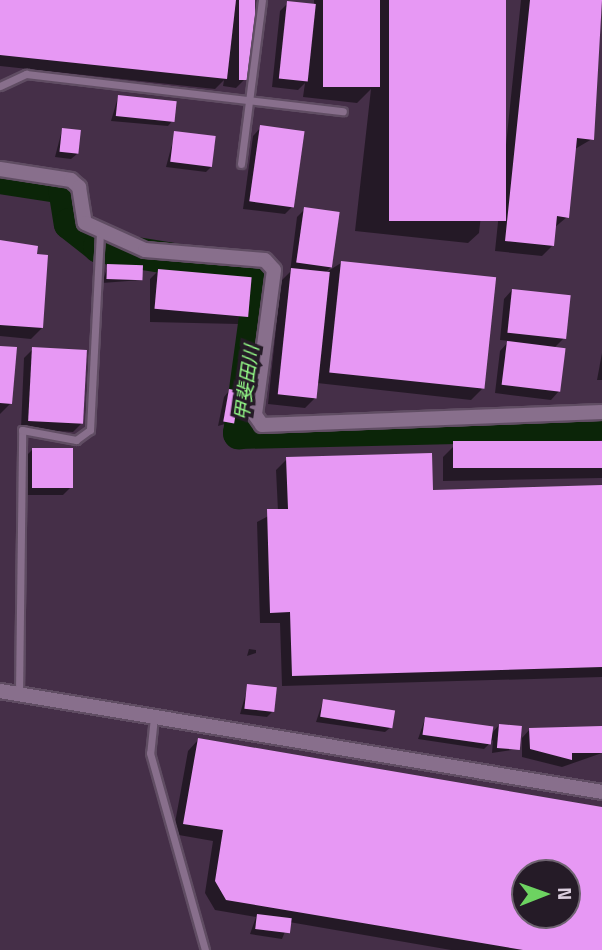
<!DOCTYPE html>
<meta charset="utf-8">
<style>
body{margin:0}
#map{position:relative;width:602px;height:950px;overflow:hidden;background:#452f48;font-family:"Titillium Web","Noto Sans JP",sans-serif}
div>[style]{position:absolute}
.shadow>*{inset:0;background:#0007}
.river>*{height:32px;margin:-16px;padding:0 16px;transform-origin:16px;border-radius:16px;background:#0b2508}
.building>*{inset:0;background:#e798f4;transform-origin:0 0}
.roads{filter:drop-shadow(2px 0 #604d63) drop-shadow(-2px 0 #604d63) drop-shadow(0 2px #604d63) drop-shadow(0 -2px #604d63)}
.service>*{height:7px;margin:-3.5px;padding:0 3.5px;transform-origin:3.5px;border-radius:3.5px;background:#886f8c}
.minor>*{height:14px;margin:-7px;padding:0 7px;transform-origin:7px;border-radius:7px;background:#886f8c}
span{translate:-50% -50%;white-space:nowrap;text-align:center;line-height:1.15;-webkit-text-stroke:7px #251b27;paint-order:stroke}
.water-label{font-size:19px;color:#95fd89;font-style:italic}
.north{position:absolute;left:511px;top:859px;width:70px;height:70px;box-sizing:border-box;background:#251b27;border:2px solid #6e6370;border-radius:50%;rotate:89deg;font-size:19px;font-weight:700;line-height:28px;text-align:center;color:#dbcede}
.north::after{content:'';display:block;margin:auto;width:24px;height:32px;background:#6dd361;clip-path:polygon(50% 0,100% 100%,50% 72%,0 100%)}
</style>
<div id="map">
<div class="shadow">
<i style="clip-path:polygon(0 0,253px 0,244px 80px,236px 88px,223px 86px,224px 80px,215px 89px,0 66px)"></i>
<i style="clip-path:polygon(314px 0,505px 0,479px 233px,468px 243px,355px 231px,371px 89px,357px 103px,303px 97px,305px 83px,298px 90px,272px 87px,280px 11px,288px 3px,314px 5px)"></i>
<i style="clip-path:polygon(521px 0,602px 0,592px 139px,575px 149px,567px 217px,554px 228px,552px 246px,542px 256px,495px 251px)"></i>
<i style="clip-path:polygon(118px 97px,173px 120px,168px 126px,111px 121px)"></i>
<i style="clip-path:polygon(261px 127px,293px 206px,285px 214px,243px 209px,253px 136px)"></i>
<i style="clip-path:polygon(62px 130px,77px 154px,71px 159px,55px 157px)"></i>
<i style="clip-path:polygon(175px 133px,211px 167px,206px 172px,166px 167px)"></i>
<i style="clip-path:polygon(305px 209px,331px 267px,325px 273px,341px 263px,482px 389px,471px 400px,317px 383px,316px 397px,305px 408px,268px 404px,281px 281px,290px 272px,297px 217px)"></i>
<i style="clip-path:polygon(0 244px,42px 328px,31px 339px,0 336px)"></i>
<i style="clip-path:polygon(108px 266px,141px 280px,102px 283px)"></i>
<i style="clip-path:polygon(158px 271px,247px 316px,238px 324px,150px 322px,150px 279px)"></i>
<i style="clip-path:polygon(512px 290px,564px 338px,554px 348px,559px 391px,551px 400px,495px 393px,500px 351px,509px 341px,500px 340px,504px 299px)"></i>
<i style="clip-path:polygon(0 348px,11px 403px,0 414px)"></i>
<i style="clip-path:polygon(33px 349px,81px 424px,73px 432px,21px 429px,24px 358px)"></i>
<i style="clip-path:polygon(602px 353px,602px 380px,597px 380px)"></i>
<i style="clip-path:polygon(229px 391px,232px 422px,218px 426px,224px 397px)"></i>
<i style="clip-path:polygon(602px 443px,602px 478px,443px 481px,443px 457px,454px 446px)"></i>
<i style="clip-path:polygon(32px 450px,71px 487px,63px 495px,24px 495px,24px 458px)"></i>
<i style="clip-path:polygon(287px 459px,431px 492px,602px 487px,602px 677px,282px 686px,280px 623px,260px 623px,257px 522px,278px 511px,276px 470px)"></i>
<i style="clip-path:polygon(249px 649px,256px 650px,256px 653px,247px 656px)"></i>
<i style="clip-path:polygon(248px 686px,272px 712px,267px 717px,240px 714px)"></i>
<i style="clip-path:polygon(323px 701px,391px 727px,385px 732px,316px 722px)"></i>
<i style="clip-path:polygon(425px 719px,491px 734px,499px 725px,518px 749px,492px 753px,493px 740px,484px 749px,418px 739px)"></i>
<i style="clip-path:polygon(602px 728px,602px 764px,602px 753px,562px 767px,522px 757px,522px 738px,530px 729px)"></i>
<i style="clip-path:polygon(evenodd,198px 740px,602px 808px,602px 950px,451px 950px,289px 922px,282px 939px,250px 934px,256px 917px,215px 910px,205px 893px,213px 841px,173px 834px,188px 751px,198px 740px,525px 873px,567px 873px,567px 915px,525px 915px,525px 873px)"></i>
</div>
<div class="river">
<i style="left:0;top:178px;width:65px;rotate:8.9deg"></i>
<i style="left:64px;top:188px;width:36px;rotate:81deg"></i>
<i style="left:70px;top:224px;width:37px;rotate:38deg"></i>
<i style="left:99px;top:247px;width:164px;rotate:9.1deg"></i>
<i style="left:261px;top:273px;width:162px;rotate:97.8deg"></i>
<i style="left:239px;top:433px;width:363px;rotate:-1.3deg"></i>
</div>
<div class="building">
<i style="clip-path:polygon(0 0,236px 0,227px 79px,0 55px)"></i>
<i style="left:239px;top:0;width:16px;height:80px"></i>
<i style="left:323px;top:0;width:57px;height:87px"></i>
<i style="left:389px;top:0;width:117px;height:221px"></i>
<i style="clip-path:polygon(530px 0,602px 0,594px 140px,577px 138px,569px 218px,557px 216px,554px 246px,505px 241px)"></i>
<i style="left:287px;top:1px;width:29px;height:78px;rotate:6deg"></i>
<i style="left:118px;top:95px;width:59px;height:21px;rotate:6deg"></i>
<i style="left:260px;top:125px;width:45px;height:77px;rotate:8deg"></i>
<i style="left:62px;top:128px;width:19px;height:24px;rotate:6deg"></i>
<i style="left:174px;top:131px;width:42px;height:31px;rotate:7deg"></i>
<i style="left:304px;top:207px;width:36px;height:56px;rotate:8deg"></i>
<i style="clip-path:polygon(0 240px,38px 246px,37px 254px,48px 255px,43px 328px,0 325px)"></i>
<i style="left:341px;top:261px;width:156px;height:112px;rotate:6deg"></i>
<i style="left:107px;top:264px;width:36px;height:15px;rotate:2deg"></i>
<i style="left:291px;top:268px;width:39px;height:127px;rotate:6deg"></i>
<i style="left:158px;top:269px;width:94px;height:40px;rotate:5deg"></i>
<i style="left:512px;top:289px;width:59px;height:44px;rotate:6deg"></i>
<i style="left:507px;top:341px;width:59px;height:44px;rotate:7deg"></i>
<i style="clip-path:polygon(0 346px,17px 347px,12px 404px,0 403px)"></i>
<i style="left:32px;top:347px;width:55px;height:74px;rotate:3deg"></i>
<i style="left:229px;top:389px;width:11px;height:33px;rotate:10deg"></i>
<i style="left:602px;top:441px;width:27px;height:149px;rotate:90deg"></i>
<i style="left:32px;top:448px;width:41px;height:40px"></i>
<i style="clip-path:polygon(432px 453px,433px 490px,602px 485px,602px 667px,292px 676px,290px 612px,270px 613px,267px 509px,288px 509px,286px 457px)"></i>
<i style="left:247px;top:684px;width:30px;height:25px;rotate:6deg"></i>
<i style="left:323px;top:699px;width:73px;height:18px;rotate:9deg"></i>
<i style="left:425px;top:717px;width:69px;height:18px;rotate:8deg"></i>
<i style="left:499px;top:724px;width:23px;height:24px;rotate:5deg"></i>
<i style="clip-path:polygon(602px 726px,602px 753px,572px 753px,572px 760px,530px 749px,529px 728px)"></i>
<i style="clip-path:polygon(evenodd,198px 738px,602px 807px,602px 950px,523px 950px,226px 900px,215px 881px,223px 830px,183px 824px,198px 738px,525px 873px,567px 873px,567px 915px,525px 915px,525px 873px)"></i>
<i style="left:257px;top:914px;width:35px;height:15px;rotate:7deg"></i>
</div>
<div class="roads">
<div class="service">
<i style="left:0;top:86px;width:29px;rotate:-25deg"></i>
<i style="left:26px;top:74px;width:319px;rotate:6.7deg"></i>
<i style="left:241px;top:164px;width:165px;rotate:-82.7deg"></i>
<i style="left:19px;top:694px;width:264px;rotate:-89.3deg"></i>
<i style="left:22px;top:430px;width:55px;rotate:10.5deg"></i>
<i style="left:76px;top:440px;width:17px;rotate:-36deg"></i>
<i style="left:90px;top:430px;width:200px;rotate:-87.1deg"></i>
<i style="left:154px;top:717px;width:36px;rotate:96deg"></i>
<i style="left:150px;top:753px;width:205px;rotate:74.4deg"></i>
</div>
<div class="minor">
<i style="left:0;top:169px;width:72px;rotate:8.8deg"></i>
<i style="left:71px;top:180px;width:11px;rotate:41deg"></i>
<i style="left:79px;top:187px;width:36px;rotate:81deg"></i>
<i style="left:85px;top:223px;width:66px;rotate:24.2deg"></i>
<i style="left:145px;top:250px;width:120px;rotate:4.8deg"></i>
<i style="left:265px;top:260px;width:13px;rotate:48deg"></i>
<i style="left:274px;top:270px;width:146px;rotate:97.5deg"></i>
<i style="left:255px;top:415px;width:12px;rotate:55deg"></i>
<i style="left:262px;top:425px;width:340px;rotate:-2.2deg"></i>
<i style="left:0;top:691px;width:610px;rotate:9.52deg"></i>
</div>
</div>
<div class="water-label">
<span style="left:246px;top:383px;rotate:-82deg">甲斐田川</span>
</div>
<div class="north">N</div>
</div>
